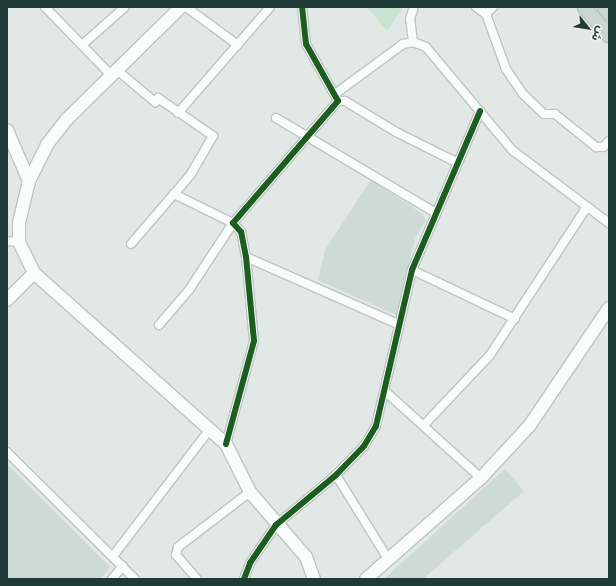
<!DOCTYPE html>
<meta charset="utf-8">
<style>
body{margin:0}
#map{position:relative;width:616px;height:586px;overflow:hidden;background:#e1e8e5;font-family:Commissioner,"Noto Sans Arabic",sans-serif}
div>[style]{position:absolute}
.built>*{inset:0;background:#cedad5}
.green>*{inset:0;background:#c8e3d1}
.roads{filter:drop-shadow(1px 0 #bec5c2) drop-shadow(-1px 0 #bec5c2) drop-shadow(0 1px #bec5c2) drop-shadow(0 -1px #bec5c2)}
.street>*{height:8px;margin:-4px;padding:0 4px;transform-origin:4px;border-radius:4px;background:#fafcfb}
.secondary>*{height:12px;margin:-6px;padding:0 6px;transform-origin:6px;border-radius:6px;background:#fafcfb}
.primary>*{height:13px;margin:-6.5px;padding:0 6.5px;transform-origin:6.5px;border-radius:6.5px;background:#cbd5d2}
.cycleway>*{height:6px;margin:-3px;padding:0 3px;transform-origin:3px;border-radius:3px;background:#1b5e20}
span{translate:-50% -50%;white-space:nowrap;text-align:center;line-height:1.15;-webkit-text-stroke:4px #eef8f3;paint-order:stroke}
.frame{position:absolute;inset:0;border:8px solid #1e3c35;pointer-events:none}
.north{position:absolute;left:568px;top:8px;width:40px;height:40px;-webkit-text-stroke:3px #eef8f3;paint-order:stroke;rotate:120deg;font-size:11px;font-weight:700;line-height:16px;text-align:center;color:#1e3c35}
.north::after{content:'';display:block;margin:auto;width:14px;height:18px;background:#1e3c35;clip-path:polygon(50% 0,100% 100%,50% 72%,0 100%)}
</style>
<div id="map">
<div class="built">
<i style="clip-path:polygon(371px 180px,423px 214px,426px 220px,415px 239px,396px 315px,318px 280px,325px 250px)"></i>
<i style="clip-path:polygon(7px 464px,110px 567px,101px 579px,7px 579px)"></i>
<i style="clip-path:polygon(505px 469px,524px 491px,423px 579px,384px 579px)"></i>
</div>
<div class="green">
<i style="clip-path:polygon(367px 7px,403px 7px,387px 31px)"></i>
</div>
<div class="roads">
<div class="street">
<i style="left:45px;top:7px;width:95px;rotate:45.9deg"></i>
<i style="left:186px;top:7px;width:64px;rotate:36.2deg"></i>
<i style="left:476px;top:7px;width:12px;rotate:35deg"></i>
<i style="left:486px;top:14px;width:59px;rotate:70deg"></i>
<i style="left:506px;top:69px;width:29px;rotate:56deg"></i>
<i style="left:522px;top:93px;width:30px;rotate:44deg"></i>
<i style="left:544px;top:114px;width:11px"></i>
<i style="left:555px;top:114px;width:53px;rotate:38.8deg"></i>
<i style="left:596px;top:147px;width:7px"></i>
<i style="left:603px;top:147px;width:8px;rotate:-45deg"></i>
<i style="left:486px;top:14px;width:10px;rotate:-45deg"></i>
<i style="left:413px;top:42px;width:23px;rotate:-97deg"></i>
<i style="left:410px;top:19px;width:13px;rotate:-72deg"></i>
<i style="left:82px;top:45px;width:57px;rotate:-41.5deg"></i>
<i style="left:117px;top:70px;width:50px;rotate:40.1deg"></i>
<i style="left:155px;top:102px;width:5px;rotate:-53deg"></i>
<i style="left:158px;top:98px;width:67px;rotate:34.6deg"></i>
<i style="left:213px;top:136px;width:44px;rotate:120.1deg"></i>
<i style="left:191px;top:174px;width:26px;rotate:130deg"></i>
<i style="left:174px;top:194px;width:66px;rotate:26.2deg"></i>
<i style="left:233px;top:223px;width:80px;rotate:123.3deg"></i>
<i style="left:189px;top:290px;width:46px;rotate:130.6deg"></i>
<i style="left:335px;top:94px;width:84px;rotate:-36.3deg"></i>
<i style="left:403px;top:44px;width:10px;rotate:-11deg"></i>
<i style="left:413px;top:42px;width:14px;rotate:21deg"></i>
<i style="left:426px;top:47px;width:134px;rotate:50.1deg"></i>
<i style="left:512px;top:150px;width:121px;rotate:37deg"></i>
<i style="left:338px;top:101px;width:7px"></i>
<i style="left:345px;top:101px;width:60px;rotate:31.3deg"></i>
<i style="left:396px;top:132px;width:69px;rotate:26.6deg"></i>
<i style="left:178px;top:113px;width:140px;rotate:-49deg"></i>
<i style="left:276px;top:118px;width:186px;rotate:30.7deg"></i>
<i style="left:7px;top:241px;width:12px;rotate:5deg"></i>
<i style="left:131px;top:244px;width:66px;rotate:-49.3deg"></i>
<i style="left:246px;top:257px;width:166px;rotate:23.8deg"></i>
<i style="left:412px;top:270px;width:114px;rotate:25.4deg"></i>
<i style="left:386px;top:392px;width:128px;rotate:42.2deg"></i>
<i style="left:424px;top:425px;width:96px;rotate:-46.7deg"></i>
<i style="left:490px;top:355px;width:177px;rotate:-56.8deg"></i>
<i style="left:226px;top:444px;width:107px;rotate:-74.8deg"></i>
<i style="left:254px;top:341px;width:84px;rotate:-95.4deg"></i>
<i style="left:246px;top:257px;width:25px;rotate:-101deg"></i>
<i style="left:241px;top:232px;width:12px;rotate:-132deg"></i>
<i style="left:233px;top:223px;width:161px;rotate:-49.3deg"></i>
<i style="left:338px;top:101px;width:65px;rotate:-119.3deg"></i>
<i style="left:306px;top:44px;width:37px;rotate:-96deg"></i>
<i style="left:7px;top:452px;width:180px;rotate:44.8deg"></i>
<i style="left:336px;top:475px;width:99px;rotate:58.2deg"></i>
<i style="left:113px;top:556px;width:160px;rotate:-52.6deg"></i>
<i style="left:112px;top:579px;width:17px;rotate:-50deg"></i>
<i style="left:197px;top:579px;width:32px;rotate:-131deg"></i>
<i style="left:176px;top:555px;width:8px;rotate:-76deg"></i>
<i style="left:178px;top:547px;width:91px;rotate:-37.4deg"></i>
<i style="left:244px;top:579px;width:17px;rotate:-69deg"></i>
<i style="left:250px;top:563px;width:46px;rotate:-55.6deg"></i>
<i style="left:276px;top:525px;width:78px;rotate:-39.8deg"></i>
<i style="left:336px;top:475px;width:40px;rotate:-46deg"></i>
<i style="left:364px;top:446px;width:23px;rotate:-59deg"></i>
<i style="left:376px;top:426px;width:160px;rotate:-77deg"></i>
<i style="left:412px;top:270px;width:173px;rotate:-66.8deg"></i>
</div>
<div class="secondary">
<i style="left:181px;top:7px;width:160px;rotate:135.5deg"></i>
<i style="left:67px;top:119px;width:33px;rotate:128deg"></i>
<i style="left:47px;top:145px;width:40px;rotate:116.6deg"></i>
<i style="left:29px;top:181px;width:43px;rotate:103.4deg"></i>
<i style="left:19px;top:223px;width:19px;rotate:90deg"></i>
<i style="left:19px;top:242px;width:34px;rotate:64deg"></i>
<i style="left:34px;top:273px;width:257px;rotate:41.7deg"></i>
<i style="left:226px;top:444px;width:54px;rotate:63.4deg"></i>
<i style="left:250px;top:492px;width:86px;rotate:49.3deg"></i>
<i style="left:306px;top:557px;width:23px;rotate:70deg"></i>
<i style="left:7px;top:130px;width:56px;rotate:66.7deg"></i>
<i style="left:7px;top:300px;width:38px;rotate:-45deg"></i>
<i style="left:366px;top:579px;width:153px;rotate:-41.3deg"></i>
<i style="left:481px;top:478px;width:72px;rotate:-47.2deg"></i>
<i style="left:530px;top:425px;width:141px;rotate:-56deg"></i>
</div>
<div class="primary">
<i style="left:584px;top:7px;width:38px;rotate:49deg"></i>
<i style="left:604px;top:7px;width:8px;rotate:50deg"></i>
</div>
</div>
<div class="cycleway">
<i style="left:226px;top:444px;width:107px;rotate:-74.8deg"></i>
<i style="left:254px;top:341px;width:84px;rotate:-95.4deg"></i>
<i style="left:246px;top:257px;width:25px;rotate:-101deg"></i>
<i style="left:241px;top:232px;width:12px;rotate:-132deg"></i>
<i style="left:233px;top:223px;width:161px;rotate:-49.3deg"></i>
<i style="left:338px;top:101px;width:65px;rotate:-119.3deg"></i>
<i style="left:306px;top:44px;width:37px;rotate:-96deg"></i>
<i style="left:244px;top:579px;width:17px;rotate:-69deg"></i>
<i style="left:250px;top:563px;width:46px;rotate:-55.6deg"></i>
<i style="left:276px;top:525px;width:78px;rotate:-39.8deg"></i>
<i style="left:336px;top:475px;width:40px;rotate:-46deg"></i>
<i style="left:364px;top:446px;width:23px;rotate:-59deg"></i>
<i style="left:376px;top:426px;width:160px;rotate:-77deg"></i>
<i style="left:412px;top:270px;width:173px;rotate:-66.8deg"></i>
</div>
<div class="frame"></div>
<div class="north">ش</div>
</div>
